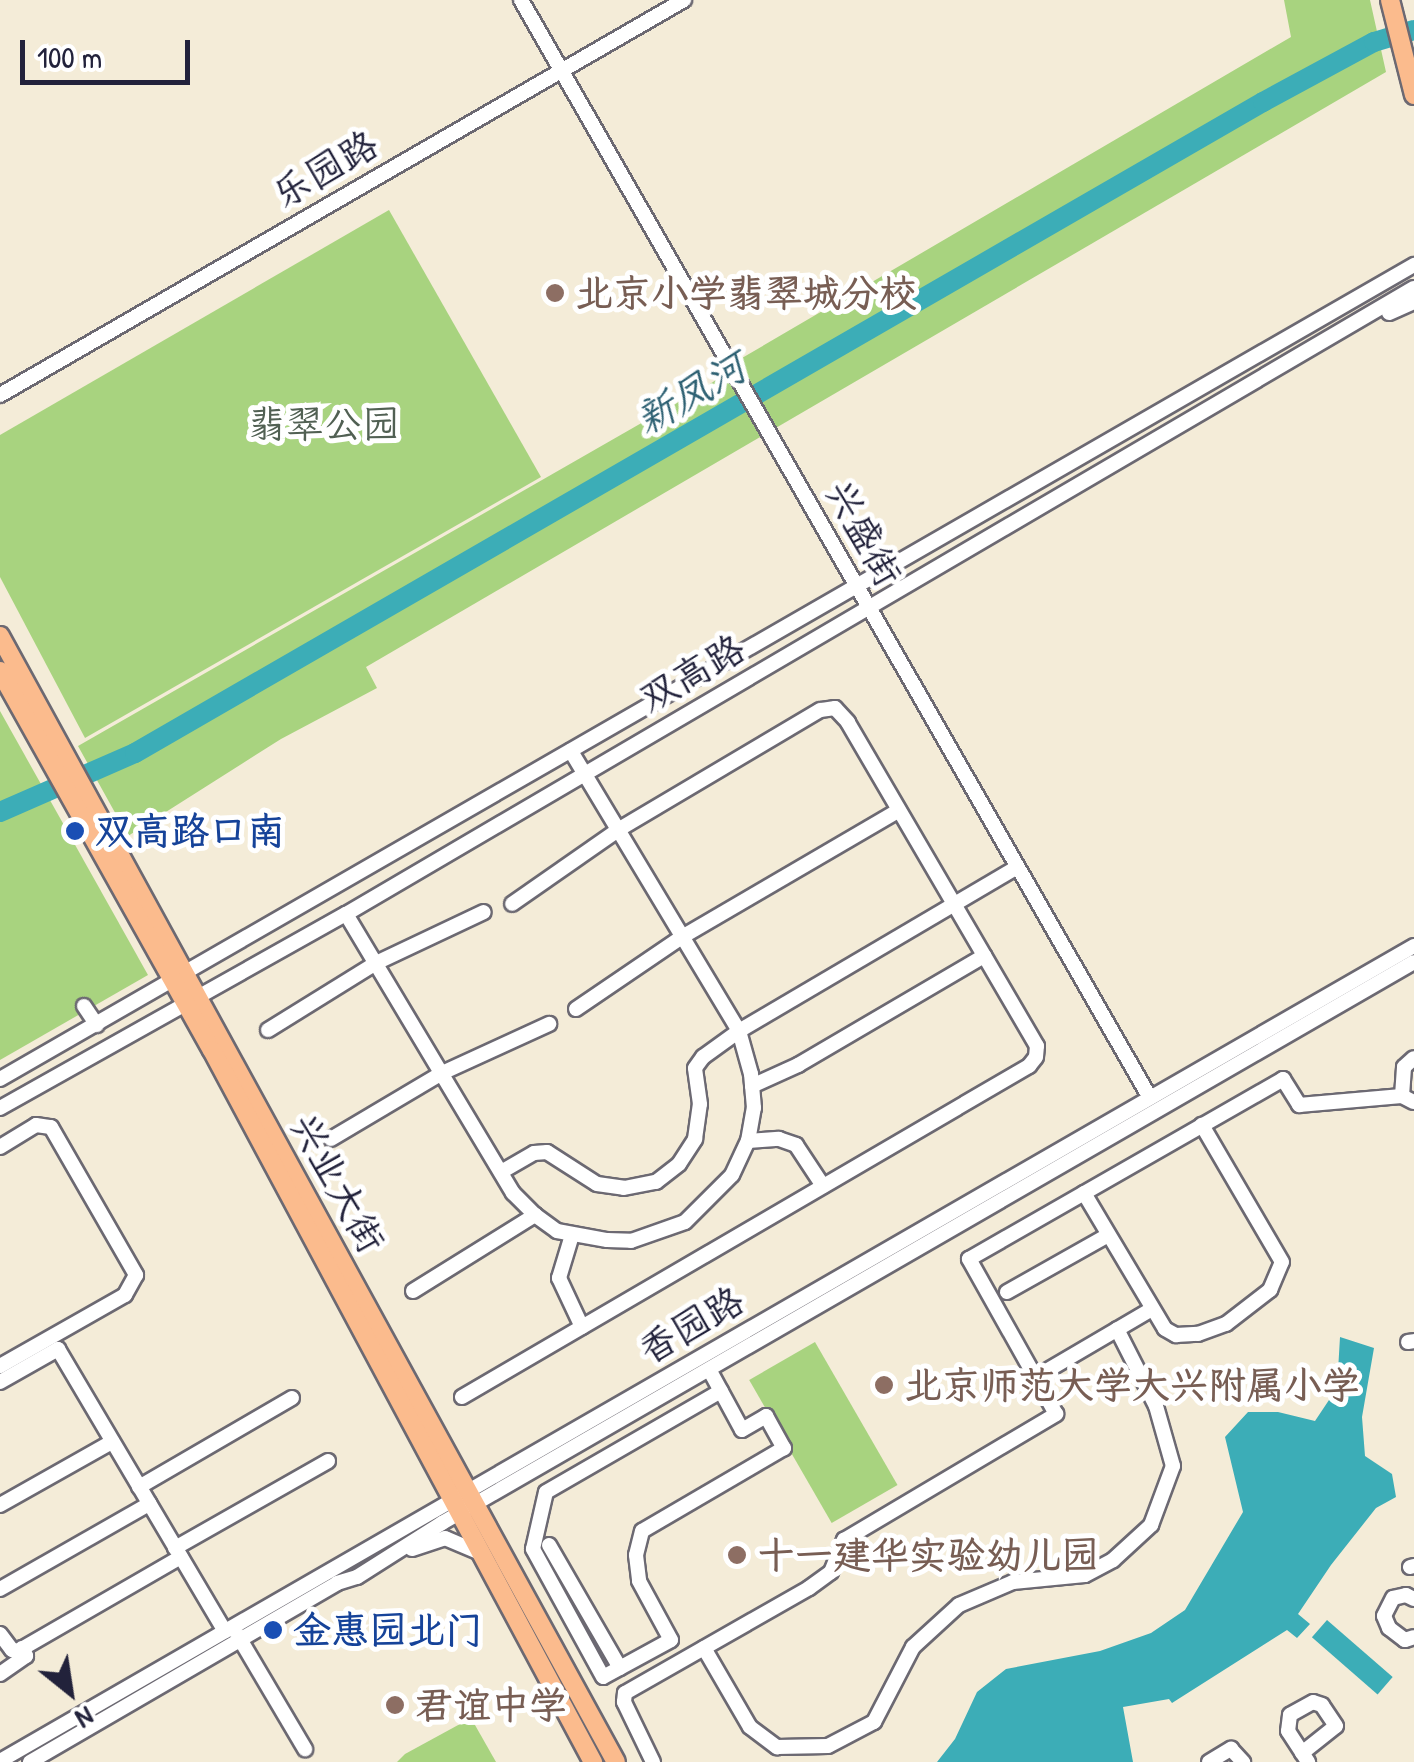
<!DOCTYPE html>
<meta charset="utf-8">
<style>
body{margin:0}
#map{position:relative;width:1414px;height:1762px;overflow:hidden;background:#f4ecd8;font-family:"Patrick Hand","LXGW WenKai TC",sans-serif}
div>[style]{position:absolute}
.green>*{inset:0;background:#a8d37f;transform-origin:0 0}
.water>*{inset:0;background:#3cadb7;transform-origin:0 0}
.river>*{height:20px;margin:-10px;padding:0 10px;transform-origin:10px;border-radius:10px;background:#3cadb7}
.roads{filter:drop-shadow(2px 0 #6c6972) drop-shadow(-2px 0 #6c6972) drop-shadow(0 2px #6c6972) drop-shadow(0 -2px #6c6972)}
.minor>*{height:14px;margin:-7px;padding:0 7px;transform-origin:7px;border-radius:7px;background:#fff}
.major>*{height:18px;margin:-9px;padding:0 9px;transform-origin:9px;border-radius:9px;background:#fbbb8d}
.dots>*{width:28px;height:28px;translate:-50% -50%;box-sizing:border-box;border:5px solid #fff;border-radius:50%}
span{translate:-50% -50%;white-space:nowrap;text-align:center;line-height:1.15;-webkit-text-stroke:10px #fff;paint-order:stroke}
.street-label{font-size:38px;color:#22223b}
.education-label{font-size:38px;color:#785e54;font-weight:700}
.left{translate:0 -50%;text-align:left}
.park-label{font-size:38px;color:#516053}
.transit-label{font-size:38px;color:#164399;font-weight:700}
.water-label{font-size:40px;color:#2e6173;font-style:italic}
.north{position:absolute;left:20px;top:1642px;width:100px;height:100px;-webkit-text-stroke:8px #fff;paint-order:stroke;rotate:150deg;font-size:28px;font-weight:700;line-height:40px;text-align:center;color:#22223b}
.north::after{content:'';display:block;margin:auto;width:35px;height:45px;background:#22223b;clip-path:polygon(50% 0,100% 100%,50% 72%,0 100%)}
.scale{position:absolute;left:20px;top:40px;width:170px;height:45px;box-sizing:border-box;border:5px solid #22223b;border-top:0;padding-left:12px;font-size:30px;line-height:35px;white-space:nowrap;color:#22223b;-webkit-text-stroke:8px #fff;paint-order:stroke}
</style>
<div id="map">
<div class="green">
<i style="clip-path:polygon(1284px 0,1370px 0,1386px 72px,366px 667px,377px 688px,281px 739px,128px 836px,78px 746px,713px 382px,742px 358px,1291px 37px)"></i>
<i style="clip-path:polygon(389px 210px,541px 477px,85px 738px,0 577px,0 435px)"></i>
<i style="clip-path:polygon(0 711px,148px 975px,0 1060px)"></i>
<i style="left:815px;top:1342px;width:165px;height:76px;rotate:60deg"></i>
<i style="clip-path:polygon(471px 1718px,496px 1762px,397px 1762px,405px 1754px)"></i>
</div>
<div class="water">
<i style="clip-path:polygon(1340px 1337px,1374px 1348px,1362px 1417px,1365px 1456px,1392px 1474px,1396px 1497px,1376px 1508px,1331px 1565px,1298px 1614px,1310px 1624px,1297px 1638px,1287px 1630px,1172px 1703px,1169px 1699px,1123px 1707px,1133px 1762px,937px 1762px,955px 1739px,977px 1692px,1006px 1669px,1100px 1651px,1151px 1633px,1185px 1610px,1243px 1512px,1225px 1437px,1248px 1412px,1278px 1412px,1315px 1421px,1337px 1388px)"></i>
<i style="left:1327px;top:1620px;width:87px;height:23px;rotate:41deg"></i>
</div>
<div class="river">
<i style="left:0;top:812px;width:147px;rotate:-23.6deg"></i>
<i style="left:135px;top:753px;width:1302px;rotate:-29.99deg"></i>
<i style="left:1263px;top:102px;width:126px;rotate:-28.4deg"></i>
<i style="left:1374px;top:42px;width:42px;rotate:-16.7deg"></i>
</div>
<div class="roads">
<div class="minor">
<i style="left:521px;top:0;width:1265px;rotate:60.19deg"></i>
<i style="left:1389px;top:313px;width:27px;rotate:-24deg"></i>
<i style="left:0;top:395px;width:790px;rotate:-30.01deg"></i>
<i style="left:346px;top:914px;width:325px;rotate:59.1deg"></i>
<i style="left:513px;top:1193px;width:31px;rotate:45deg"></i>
<i style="left:535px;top:1215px;width:27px;rotate:36deg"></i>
<i style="left:557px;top:1231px;width:51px;rotate:10.2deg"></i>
<i style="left:607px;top:1240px;width:24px;rotate:2deg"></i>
<i style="left:631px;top:1241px;width:57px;rotate:-19.4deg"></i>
<i style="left:685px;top:1222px;width:66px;rotate:-45deg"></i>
<i style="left:732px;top:1175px;width:38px;rotate:-65deg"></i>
<i style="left:748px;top:1141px;width:34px;rotate:-80deg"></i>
<i style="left:754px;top:1108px;width:34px;rotate:-95deg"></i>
<i style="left:751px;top:1074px;width:45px;rotate:-105.6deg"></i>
<i style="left:739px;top:1031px;width:327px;rotate:-121deg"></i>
<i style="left:84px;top:1006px;width:23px;rotate:56deg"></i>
<i style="left:576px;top:1009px;width:128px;rotate:-34.2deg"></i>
<i style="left:682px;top:937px;width:251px;rotate:-30.3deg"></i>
<i style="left:268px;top:1030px;width:127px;rotate:-31.8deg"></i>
<i style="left:376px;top:963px;width:119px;rotate:-25.3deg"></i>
<i style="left:0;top:1079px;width:1632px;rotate:-29.93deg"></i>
<i style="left:752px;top:1086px;width:51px;rotate:-24.5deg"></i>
<i style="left:798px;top:1065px;width:216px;rotate:-30.4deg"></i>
<i style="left:1402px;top:1096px;width:29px;rotate:-86deg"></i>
<i style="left:1404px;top:1067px;width:13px;rotate:-42deg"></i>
<i style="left:0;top:1108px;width:397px;rotate:-29.3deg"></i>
<i style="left:346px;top:914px;width:1238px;rotate:-30.38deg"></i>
<i style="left:331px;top:1139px;width:129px;rotate:-30.7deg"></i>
<i style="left:442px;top:1073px;width:118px;rotate:-24.6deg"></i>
<i style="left:748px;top:1141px;width:31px;rotate:-4deg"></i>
<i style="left:779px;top:1139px;width:18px;rotate:19deg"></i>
<i style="left:796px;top:1145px;width:49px;rotate:56.6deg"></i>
<i style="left:0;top:1147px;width:42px;rotate:-31.4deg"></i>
<i style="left:36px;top:1125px;width:15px;rotate:8deg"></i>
<i style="left:51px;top:1127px;width:171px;rotate:60.1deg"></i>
<i style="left:136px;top:1275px;width:23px;rotate:119deg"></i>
<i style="left:125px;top:1295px;width:144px;rotate:150.4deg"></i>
<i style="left:501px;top:1172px;width:38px;rotate:-30deg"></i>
<i style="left:534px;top:1153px;width:13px;rotate:-4deg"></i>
<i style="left:547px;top:1152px;width:59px;rotate:32.6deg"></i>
<i style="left:597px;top:1184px;width:27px;rotate:8deg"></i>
<i style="left:624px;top:1188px;width:33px;rotate:-11deg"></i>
<i style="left:656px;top:1182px;width:29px;rotate:-38deg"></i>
<i style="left:679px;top:1164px;width:30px;rotate:-57deg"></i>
<i style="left:695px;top:1139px;width:35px;rotate:-82deg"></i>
<i style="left:700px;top:1104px;width:36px;rotate:-98deg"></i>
<i style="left:695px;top:1068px;width:14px;rotate:-54deg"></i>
<i style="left:703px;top:1057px;width:44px;rotate:-35.8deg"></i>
<i style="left:739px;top:1031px;width:323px;rotate:-30.5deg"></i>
<i style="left:1084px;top:1193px;width:158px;rotate:59.2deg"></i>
<i style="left:1165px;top:1329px;width:13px;rotate:29deg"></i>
<i style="left:1176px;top:1335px;width:22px;rotate:-3deg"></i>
<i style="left:1198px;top:1334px;width:30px;rotate:-20deg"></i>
<i style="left:1226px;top:1324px;width:56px;rotate:-37.7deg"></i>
<i style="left:1270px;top:1290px;width:30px;rotate:-67deg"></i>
<i style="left:1282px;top:1262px;width:159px;rotate:-120.3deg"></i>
<i style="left:572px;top:1235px;width:45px;rotate:106.8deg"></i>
<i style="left:559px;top:1278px;width:54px;rotate:64.9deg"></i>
<i style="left:413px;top:1291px;width:144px;rotate:-31.9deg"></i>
<i style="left:1007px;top:1292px;width:116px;rotate:-29.4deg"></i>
<i style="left:1408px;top:1342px;width:6px;rotate:-9deg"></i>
<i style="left:1048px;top:1370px;width:121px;rotate:-30.4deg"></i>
<i style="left:710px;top:1371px;width:67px;rotate:61.5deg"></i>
<i style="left:742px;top:1430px;width:28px;rotate:-30deg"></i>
<i style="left:766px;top:1416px;width:37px;rotate:61deg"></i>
<i style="left:784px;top:1448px;width:164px;rotate:149.7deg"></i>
<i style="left:642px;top:1531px;width:25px;rotate:104deg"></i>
<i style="left:636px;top:1555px;width:26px;rotate:83deg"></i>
<i style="left:639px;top:1581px;width:67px;rotate:61.5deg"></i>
<i style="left:671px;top:1640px;width:77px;rotate:151.4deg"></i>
<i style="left:603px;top:1677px;width:146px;rotate:-118.7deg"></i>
<i style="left:533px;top:1549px;width:58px;rotate:-77.2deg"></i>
<i style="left:546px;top:1492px;width:202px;rotate:-30deg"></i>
<i style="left:0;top:1382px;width:67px;rotate:-29.6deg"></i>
<i style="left:58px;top:1349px;width:328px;rotate:59.4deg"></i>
<i style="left:462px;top:1397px;width:657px;rotate:-30.28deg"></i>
<i style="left:1029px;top:1066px;width:11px;rotate:-52deg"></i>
<i style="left:1036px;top:1057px;width:11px;rotate:-85deg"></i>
<i style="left:1037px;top:1046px;width:375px;rotate:-120.3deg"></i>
<i style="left:848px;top:722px;width:19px;rotate:-133deg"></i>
<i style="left:835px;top:708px;width:15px;rotate:172deg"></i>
<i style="left:820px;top:710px;width:235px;rotate:149.3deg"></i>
<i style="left:618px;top:830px;width:129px;rotate:145.1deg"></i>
<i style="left:139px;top:1487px;width:177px;rotate:-30.2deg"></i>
<i style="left:0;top:1505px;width:129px;rotate:-29.4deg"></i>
<i style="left:549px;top:1545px;width:142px;rotate:60deg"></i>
<i style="left:175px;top:1548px;width:176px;rotate:-29.6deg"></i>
<i style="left:412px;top:1549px;width:35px;rotate:-18deg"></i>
<i style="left:445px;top:1538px;width:38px;rotate:23deg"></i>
<i style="left:1410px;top:1567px;width:4px;rotate:-14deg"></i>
<i style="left:0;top:1589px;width:172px;rotate:-29.7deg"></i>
<i style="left:1414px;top:1599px;width:9px;rotate:-153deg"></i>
<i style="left:1406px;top:1595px;width:13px;rotate:167deg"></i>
<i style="left:1393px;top:1598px;width:20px;rotate:117deg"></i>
<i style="left:1384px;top:1616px;width:13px;rotate:67deg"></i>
<i style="left:1389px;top:1628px;width:20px;rotate:37deg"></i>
<i style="left:1405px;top:1640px;width:9px;rotate:-18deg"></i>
<i style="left:0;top:1634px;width:20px;rotate:53deg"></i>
<i style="left:12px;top:1650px;width:6px;rotate:9deg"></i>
<i style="left:18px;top:1651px;width:188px;rotate:-30deg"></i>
<i style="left:237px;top:1634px;width:134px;rotate:59.4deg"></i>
<i style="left:704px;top:1648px;width:91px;rotate:59.8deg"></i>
<i style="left:750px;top:1727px;width:34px;rotate:37deg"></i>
<i style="left:777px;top:1747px;width:51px;rotate:-1.1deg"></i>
<i style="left:828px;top:1746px;width:52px;rotate:-27.6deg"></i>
<i style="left:874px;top:1722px;width:85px;rotate:-62.5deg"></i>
<i style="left:913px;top:1647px;width:62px;rotate:-42.4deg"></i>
<i style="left:959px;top:1605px;width:59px;rotate:-23.1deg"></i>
<i style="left:1013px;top:1582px;width:72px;rotate:-5.6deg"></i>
<i style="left:1085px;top:1575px;width:32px;rotate:-28deg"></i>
<i style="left:1113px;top:1560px;width:52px;rotate:-42.6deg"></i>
<i style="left:1151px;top:1525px;width:63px;rotate:-69.6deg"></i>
<i style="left:1173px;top:1466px;width:62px;rotate:-105.8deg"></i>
<i style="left:1156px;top:1406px;width:86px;rotate:-116.9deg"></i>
<i style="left:0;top:1674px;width:32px;rotate:-35deg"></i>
<i style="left:26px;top:1656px;width:9px;rotate:-117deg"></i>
<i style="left:1302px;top:1753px;width:43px;rotate:-38.5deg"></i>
<i style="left:1336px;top:1726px;width:25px;rotate:-124deg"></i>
<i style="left:1322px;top:1705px;width:9px;rotate:-162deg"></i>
<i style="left:1313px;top:1702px;width:26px;rotate:151deg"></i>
<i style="left:1290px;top:1715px;width:16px;rotate:97deg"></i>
<i style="left:1288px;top:1731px;width:37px;rotate:57deg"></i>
<i style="left:0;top:1761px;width:1632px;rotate:-29.96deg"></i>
<i style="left:30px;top:1762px;width:355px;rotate:-30.2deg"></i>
<i style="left:337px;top:1583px;width:21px;rotate:-17deg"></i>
<i style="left:357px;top:1577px;width:101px;rotate:-32.4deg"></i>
<i style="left:442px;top:1523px;width:1122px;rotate:-29.99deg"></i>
<i style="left:653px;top:1762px;width:67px;rotate:-115.8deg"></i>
<i style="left:624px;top:1702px;width:9px;rotate:-84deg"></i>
<i style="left:625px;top:1693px;width:212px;rotate:-29.7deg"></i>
<i style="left:809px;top:1588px;width:27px;rotate:-36deg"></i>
<i style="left:831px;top:1572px;width:35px;rotate:-68deg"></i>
<i style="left:844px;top:1540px;width:247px;rotate:-30.7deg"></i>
<i style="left:1056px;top:1414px;width:178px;rotate:-119.3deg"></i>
<i style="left:969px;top:1259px;width:362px;rotate:-29.8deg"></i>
<i style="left:1283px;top:1079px;width:31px;rotate:58deg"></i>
<i style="left:1299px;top:1105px;width:103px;rotate:-5deg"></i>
<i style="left:1402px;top:1096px;width:13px;rotate:27deg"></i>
<i style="left:1209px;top:1762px;width:26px;rotate:-31deg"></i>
<i style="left:1231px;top:1749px;width:18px;rotate:47deg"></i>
</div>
<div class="major">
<i style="left:1390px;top:0;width:98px;rotate:75.8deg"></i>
<i style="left:0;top:636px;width:1283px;rotate:61.32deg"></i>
<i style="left:0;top:671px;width:434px;rotate:60.8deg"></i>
<i style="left:212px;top:1050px;width:808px;rotate:61.85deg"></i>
</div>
</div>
<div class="dots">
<i style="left:555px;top:293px;background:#8d6e63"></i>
<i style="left:75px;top:831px;background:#1a4fb4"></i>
<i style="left:884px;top:1385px;background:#8d6e63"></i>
<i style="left:737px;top:1555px;background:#8d6e63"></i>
<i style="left:273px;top:1630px;background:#1a4fb4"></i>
<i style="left:395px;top:1705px;background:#8d6e63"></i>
</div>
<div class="street-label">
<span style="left:325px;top:169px;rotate:-30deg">乐园路</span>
<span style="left:864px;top:533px;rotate:61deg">兴盛街</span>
<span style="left:692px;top:673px;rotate:-30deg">双高路</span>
<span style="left:338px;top:1183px;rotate:61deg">兴业大街</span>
<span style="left:691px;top:1325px;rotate:-30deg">香园路</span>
</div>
<div class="education-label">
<span class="left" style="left:575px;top:293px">北京小学翡翠城分校</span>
<span class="left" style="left:904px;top:1385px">北京师范大学大兴附属小学</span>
<span class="left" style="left:757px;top:1555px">十一建华实验幼儿园</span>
<span class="left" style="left:415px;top:1705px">君谊中学</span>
</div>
<div class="park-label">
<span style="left:324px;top:424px">翡翠公园</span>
</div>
<div class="transit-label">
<span class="left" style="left:95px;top:831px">双高路口南</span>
<span class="left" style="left:293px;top:1630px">金惠园北门</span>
</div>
<div class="water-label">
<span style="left:690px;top:392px;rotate:-30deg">新凤河</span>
</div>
<div class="north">N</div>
<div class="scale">100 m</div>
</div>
